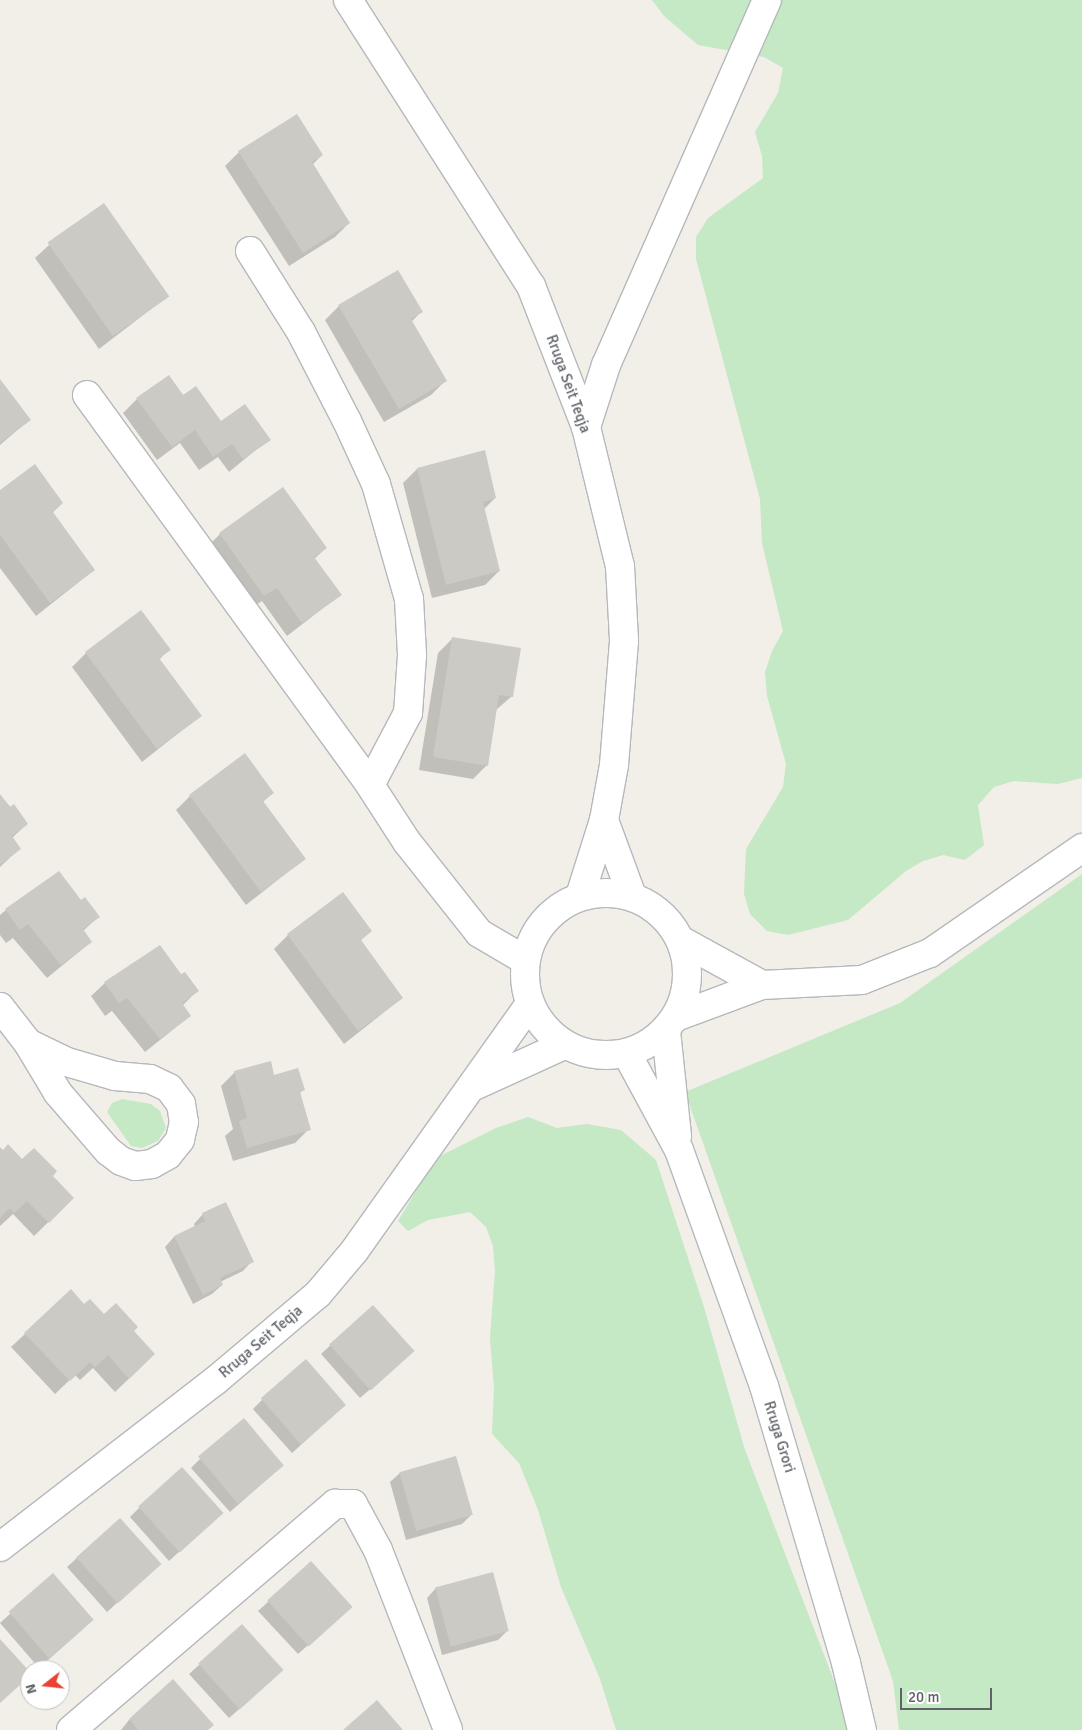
<!DOCTYPE html>
<style>
body{margin:0}
#map{position:relative;width:1082px;height:1730px;overflow:hidden;background:#f1efe8;font-family:Signika,sans-serif}
div>[style]{position:absolute}
.green>*{inset:0;background:#c5e8c5}
.shadow>*{inset:0;background:#0003}
.building>*{inset:0;background:#cccac5;transform-origin:0 0}
.roads{filter:drop-shadow(1px 0 #b5b8bc) drop-shadow(-1px 0 #b5b8bc) drop-shadow(0 1px #b5b8bc) drop-shadow(0 -1px #b5b8bc)}
.minor>*{height:28px;margin:-14px;padding:0 14px;transform-origin:14px;border-radius:14px;background:#fff}
.tertiary>*{height:28px;margin:-14px;padding:0 14px;transform-origin:14px;border-radius:14px;background:#fff}
.secondary>*{height:28px;margin:-14px;padding:0 14px;transform-origin:14px;border-radius:14px;background:#fff}
.secondary>.ring{margin:-14px;padding:0;box-sizing:content-box;background:none;border:28px solid #fff;border-radius:50%}
span{translate:-50% -50%;white-space:nowrap;text-align:center;line-height:1.15;-webkit-text-stroke:4.5px #fff;paint-order:stroke}
.street-label{font-size:15px;color:#5f6368}
.north{position:absolute;left:20px;top:1660px;width:50px;height:50px;box-sizing:border-box;background:#fff;border:1px solid #bfc1c3;border-radius:50%;rotate:254deg;font-size:14px;font-weight:700;line-height:20px;text-align:center;color:#5f6368}
.north::after{content:'';display:block;margin:auto;width:18px;height:22px;background:#ea4335;clip-path:polygon(50% 0,100% 100%,50% 72%,0 100%)}
.scale{position:absolute;left:900px;top:1688px;width:92px;height:22px;box-sizing:border-box;border:2px solid #5f6368;border-top:0;padding-left:6px;font-size:15px;line-height:18px;white-space:nowrap;color:#5f6368;-webkit-text-stroke:4px #fff;paint-order:stroke}
</style>
<div id="map">
<div class="green">
<i style="clip-path:polygon(652px 0,1082px 0,1082px 778px,1058px 784px,1014px 781px,994px 787px,978px 805px,984px 845px,965px 860px,943px 855px,923px 861px,906px 871px,848px 920px,788px 935px,767px 931px,750px 914px,744px 894px,746px 849px,783px 787px,786px 764px,767px 696px,765px 672px,772px 651px,783px 631px,762px 543px,760px 499px,696px 259px,696px 237px,708px 218px,763px 178px,762px 156px,755px 132px,778px 93px,783px 68px,764px 57px,698px 45px,664px 16px)"></i>
<i style="clip-path:polygon(1082px 874px,1082px 1730px,899px 1730px,893px 1681px,685px 1092px,900px 1003px)"></i>
<i style="clip-path:polygon(122px 1099px,151px 1104px,160px 1111px,166px 1128px,158px 1141px,142px 1148px,131px 1146px,107px 1112px,112px 1103px)"></i>
<i style="clip-path:polygon(528px 1117px,557px 1128px,587px 1124px,621px 1130px,656px 1160px,704px 1307px,745px 1450px,838px 1691px,847px 1730px,616px 1730px,600px 1679px,561px 1587px,538px 1510px,519px 1463px,492px 1434px,494px 1389px,490px 1338px,495px 1271px,493px 1246px,486px 1227px,470px 1212px,428px 1220px,408px 1231px,398px 1221px,436px 1158px,496px 1128px)"></i>
</div>
<div class="shadow">
<i style="clip-path:polygon(239px 152px,322px 155px,312px 165px,349px 223px,335px 237px,289px 266px,225px 166px)"></i>
<i style="clip-path:polygon(49px 245px,168px 296px,99px 349px,35px 258px)"></i>
<i style="clip-path:polygon(339px 306px,421px 312px,411px 322px,445px 381px,431px 395px,384px 422px,325px 320px)"></i>
<i style="clip-path:polygon(0 381px,29px 420px,0 445px)"></i>
<i style="clip-path:polygon(183px 397px,221px 423px,269px 439px,229px 472px,218px 457px,199px 470px,180px 443px,157px 460px,123px 413px,137px 399px)"></i>
<i style="clip-path:polygon(417px 469px,495px 498px,484px 509px,499px 571px,485px 585px,432px 598px,403px 483px)"></i>
<i style="clip-path:polygon(0 491px,62px 503px,52px 513px,94px 570px,36px 616px,0 568px)"></i>
<i style="clip-path:polygon(220px 534px,326px 548px,314px 559px,340px 595px,287px 636px,262px 601px,250px 609px,206px 548px)"></i>
<i style="clip-path:polygon(452px 639px,512px 696px,496px 710px,487px 765px,473px 779px,419px 770px,438px 653px)"></i>
<i style="clip-path:polygon(169px 649px,159px 660px,200px 716px,142px 762px,72px 667px,86px 653px)"></i>
<i style="clip-path:polygon(272px 793px,263px 802px,304px 859px,246px 905px,176px 810px,190px 796px)"></i>
<i style="clip-path:polygon(0 796px,27px 824px,12px 838px,19px 849px,0 867px)"></i>
<i style="clip-path:polygon(81px 902px,98px 917px,83px 931px,91px 942px,47px 978px,13px 938px,6px 943px,0 935px,0 915px,6px 910px)"></i>
<i style="clip-path:polygon(370px 931px,360px 941px,402px 998px,344px 1044px,274px 949px,288px 935px)"></i>
<i style="clip-path:polygon(181px 976px,197px 991px,182px 1006px,190px 1016px,145px 1052px,112px 1011px,105px 1016px,91px 996px,105px 983px)"></i>
<i style="clip-path:polygon(235px 1072px,273px 1076px,303px 1090px,299px 1094px,309px 1129px,295px 1143px,233px 1161px,225px 1136px,233px 1129px,221px 1086px)"></i>
<i style="clip-path:polygon(0 1149px,51px 1176px,73px 1198px,34px 1236px,13px 1214px,0 1226px)"></i>
<i style="clip-path:polygon(203px 1214px,252px 1261px,243px 1271px,220px 1282px,222px 1285px,212px 1294px,193px 1304px,165px 1247px,174px 1237px,195px 1227px,194px 1224px)"></i>
<i style="clip-path:polygon(84px 1305px,132px 1331px,140px 1368px,115px 1392px,93px 1368px,80px 1380px,75px 1375px,55px 1394px,11px 1347px,25px 1334px)"></i>
<i style="clip-path:polygon(373px 1306px,403px 1360px,360px 1398px,321px 1354px)"></i>
<i style="clip-path:polygon(262px 1400px,335px 1414px,292px 1453px,253px 1409px)"></i>
<i style="clip-path:polygon(200px 1459px,273px 1474px,230px 1512px,191px 1468px)"></i>
<i style="clip-path:polygon(400px 1473px,471px 1515px,462px 1524px,406px 1540px,390px 1482px)"></i>
<i style="clip-path:polygon(139px 1508px,212px 1522px,169px 1561px,130px 1517px)"></i>
<i style="clip-path:polygon(120px 1519px,150px 1573px,107px 1612px,67px 1567px)"></i>
<i style="clip-path:polygon(311px 1563px,341px 1616px,298px 1654px,258px 1611px)"></i>
<i style="clip-path:polygon(53px 1575px,83px 1629px,39px 1668px,0 1623px)"></i>
<i style="clip-path:polygon(436px 1588px,507px 1631px,498px 1640px,442px 1655px,427px 1598px)"></i>
<i style="clip-path:polygon(199px 1665px,272px 1680px,229px 1718px,189px 1674px)"></i>
<i style="clip-path:polygon(173px 1681px,207px 1730px,121px 1730px,129px 1720px)"></i>
</div>
<div class="building">
<i style="clip-path:polygon(297px 114px,323px 155px,312px 162px,350px 223px,303px 253px,238px 151px)"></i>
<i style="left:104px;top:203px;width:114px;height:69px;rotate:55deg"></i>
<i style="clip-path:polygon(398px 270px,423px 312px,411px 319px,447px 381px,399px 409px,338px 305px)"></i>
<i style="clip-path:polygon(169px 375px,183px 395px,196px 386px,221px 421px,245px 404px,271px 440px,243px 459px,232px 444px,213px 457px,195px 430px,172px 447px,136px 398px)"></i>
<i style="clip-path:polygon(0 379px,31px 420px,0 443px)"></i>
<i style="clip-path:polygon(485px 450px,496px 498px,483px 502px,500px 571px,446px 585px,417px 468px)"></i>
<i style="clip-path:polygon(35px 464px,63px 503px,53px 512px,95px 570px,50px 603px,0 535px,0 490px)"></i>
<i style="clip-path:polygon(283px 487px,327px 548px,314px 557px,342px 595px,302px 623px,277px 588px,264px 596px,219px 533px)"></i>
<i style="clip-path:polygon(141px 610px,171px 650px,159px 658px,202px 716px,157px 749px,85px 652px)"></i>
<i style="clip-path:polygon(452px 637px,521px 648px,513px 697px,499px 695px,488px 766px,433px 757px)"></i>
<i style="clip-path:polygon(245px 753px,274px 793px,263px 801px,306px 859px,261px 892px,189px 795px)"></i>
<i style="clip-path:polygon(0 794px,10px 807px,14px 804px,28px 824px,12px 836px,21px 849px,0 865px)"></i>
<i style="clip-path:polygon(59px 871px,81px 900px,85px 897px,100px 917px,83px 929px,92px 942px,61px 965px,28px 924px,20px 930px,5px 909px)"></i>
<i style="clip-path:polygon(343px 892px,372px 931px,361px 940px,403px 998px,358px 1031px,287px 934px)"></i>
<i style="clip-path:polygon(160px 945px,181px 974px,185px 972px,199px 991px,182px 1003px,191px 1016px,160px 1039px,127px 998px,119px 1003px,104px 982px)"></i>
<i style="clip-path:polygon(271px 1061px,274px 1075px,298px 1068px,305px 1090px,300px 1092px,311px 1130px,247px 1148px,239px 1121px,247px 1118px,234px 1071px)"></i>
<i style="clip-path:polygon(8px 1144px,22px 1159px,34px 1148px,57px 1171px,53px 1176px,74px 1198px,49px 1223px,27px 1201px,14px 1213px,10px 1208px,0 1218px,0 1147px,3px 1150px)"></i>
<i style="clip-path:polygon(226px 1202px,254px 1262px,220px 1278px,223px 1285px,203px 1295px,174px 1236px,205px 1221px,202px 1213px)"></i>
<i style="clip-path:polygon(71px 1289px,84px 1304px,90px 1299px,104px 1314px,116px 1303px,138px 1327px,134px 1331px,155px 1354px,129px 1379px,108px 1355px,95px 1367px,90px 1362px,70px 1381px,24px 1333px)"></i>
<i style="left:373px;top:1305px;width:62px;height:59px;rotate:48deg"></i>
<i style="left:306px;top:1359px;width:61px;height:60px;rotate:49deg"></i>
<i style="left:244px;top:1418px;width:62px;height:60px;rotate:50deg"></i>
<i style="left:456px;top:1456px;width:61px;height:59px;rotate:74deg"></i>
<i style="left:182px;top:1467px;width:62px;height:59px;rotate:48deg"></i>
<i style="left:120px;top:1518px;width:62px;height:59px;rotate:48deg"></i>
<i style="left:311px;top:1561px;width:62px;height:59px;rotate:48deg"></i>
<i style="left:493px;top:1572px;width:61px;height:60px;rotate:75deg"></i>
<i style="left:53px;top:1573px;width:62px;height:59px;rotate:49deg"></i>
<i style="left:242px;top:1624px;width:62px;height:59px;rotate:48deg"></i>
<i style="clip-path:polygon(0 1639px,30px 1672px,30px 1676px,0 1703px)"></i>
<i style="clip-path:polygon(173px 1679px,214px 1725px,208px 1730px,138px 1730px,129px 1719px)"></i>
<i style="clip-path:polygon(377px 1700px,403px 1730px,343px 1730px)"></i>
</div>
<div class="roads">
<div class="minor">
<i style="left:250px;top:251px;width:96px;rotate:57.8deg"></i>
<i style="left:301px;top:332px;width:100px;rotate:62.7deg"></i>
<i style="left:347px;top:421px;width:69px;rotate:65.3deg"></i>
<i style="left:376px;top:484px;width:120px;rotate:74deg"></i>
<i style="left:409px;top:599px;width:56px;rotate:86.9deg"></i>
<i style="left:412px;top:655px;width:58px;rotate:93.9deg"></i>
<i style="left:408px;top:713px;width:81px;rotate:117.8deg"></i>
<i style="left:87px;top:395px;width:482px;rotate:54deg"></i>
<i style="left:370px;top:785px;width:68px;rotate:57deg"></i>
<i style="left:407px;top:842px;width:116px;rotate:51.6deg"></i>
<i style="left:479px;top:933px;width:53px;rotate:30.4deg"></i>
<i style="left:586px;top:427px;width:65px;rotate:-72.1deg"></i>
<i style="left:606px;top:365px;width:399px;rotate:-66.2deg"></i>
<i style="left:682px;top:941px;width:91px;rotate:28.8deg"></i>
<i style="left:0;top:1007px;width:46px;rotate:52.1deg"></i>
<i style="left:676px;top:1017px;width:92px;rotate:-20.4deg"></i>
<i style="left:762px;top:985px;width:100px;rotate:-2.9deg"></i>
<i style="left:862px;top:980px;width:73px;rotate:-21.7deg"></i>
<i style="left:930px;top:953px;width:185px;rotate:-34.6deg"></i>
<i style="left:28px;top:1043px;width:43px;rotate:26deg"></i>
<i style="left:67px;top:1062px;width:50px;rotate:16.3deg"></i>
<i style="left:115px;top:1076px;width:35px;rotate:5deg"></i>
<i style="left:150px;top:1079px;width:21px;rotate:25deg"></i>
<i style="left:169px;top:1088px;width:20px;rotate:53deg"></i>
<i style="left:181px;top:1104px;width:18px;rotate:81deg"></i>
<i style="left:184px;top:1122px;width:18px;rotate:103deg"></i>
<i style="left:180px;top:1140px;width:19px;rotate:129deg"></i>
<i style="left:168px;top:1155px;width:18px;rotate:151deg"></i>
<i style="left:152px;top:1164px;width:17px;rotate:173deg"></i>
<i style="left:135px;top:1166px;width:15px;rotate:-160deg"></i>
<i style="left:121px;top:1161px;width:16px;rotate:-142deg"></i>
<i style="left:108px;top:1151px;width:77px;rotate:-130.8deg"></i>
<i style="left:58px;top:1093px;width:58px;rotate:-121deg"></i>
<i style="left:71px;top:1730px;width:348px;rotate:-40.6deg"></i>
<i style="left:335px;top:1504px;width:18px"></i>
<i style="left:353px;top:1504px;width:52px;rotate:61.5deg"></i>
<i style="left:378px;top:1550px;width:193px;rotate:68.7deg"></i>
</div>
<div class="tertiary">
<i style="left:472px;top:1087px;width:101px;rotate:-24.5deg"></i>
<i style="left:0;top:1547px;width:272px;rotate:-37.7deg"></i>
<i style="left:215px;top:1381px;width:135px;rotate:-40.2deg"></i>
<i style="left:318px;top:1294px;width:57px;rotate:-49.9deg"></i>
<i style="left:355px;top:1250px;width:302px;rotate:-54.6deg"></i>
</div>
<div class="secondary">
<i style="left:348px;top:0;width:340px;rotate:57.4deg"></i>
<i style="left:531px;top:286px;width:151px;rotate:68.7deg"></i>
<i style="left:586px;top:427px;width:143px;rotate:76.3deg"></i>
<i style="left:620px;top:566px;width:75px;rotate:86.9deg"></i>
<i style="left:624px;top:641px;width:124px;rotate:94.6deg"></i>
<i style="left:614px;top:765px;width:56px;rotate:100.3deg"></i>
<i style="left:604px;top:820px;width:80px;rotate:107.5deg"></i>
<i style="left:604px;top:820px;width:81px;rotate:69.8deg"></i>
<i class="ring" style="left:525px;top:893px;width:134px;height:134px"></i>
<i style="left:666px;top:1031px;width:106px;rotate:84deg"></i>
<i style="left:627px;top:1054px;width:109px;rotate:61.6deg"></i>
<i style="left:679px;top:1150px;width:251px;rotate:70.2deg"></i>
<i style="left:764px;top:1386px;width:289px;rotate:73.5deg"></i>
<i style="left:846px;top:1663px;width:69px;rotate:76.6deg"></i>
</div>
</div>
<div class="street-label">
<span style="left:568px;top:384px;rotate:70deg">Rruga Seit Teqja</span>
<span style="left:261px;top:1342px;rotate:-40deg">Rruga Seit Teqja</span>
<span style="left:779px;top:1437px;rotate:73deg">Rruga Grori</span>
</div>
<div class="north">N</div>
<div class="scale">20 m</div>
</div>
